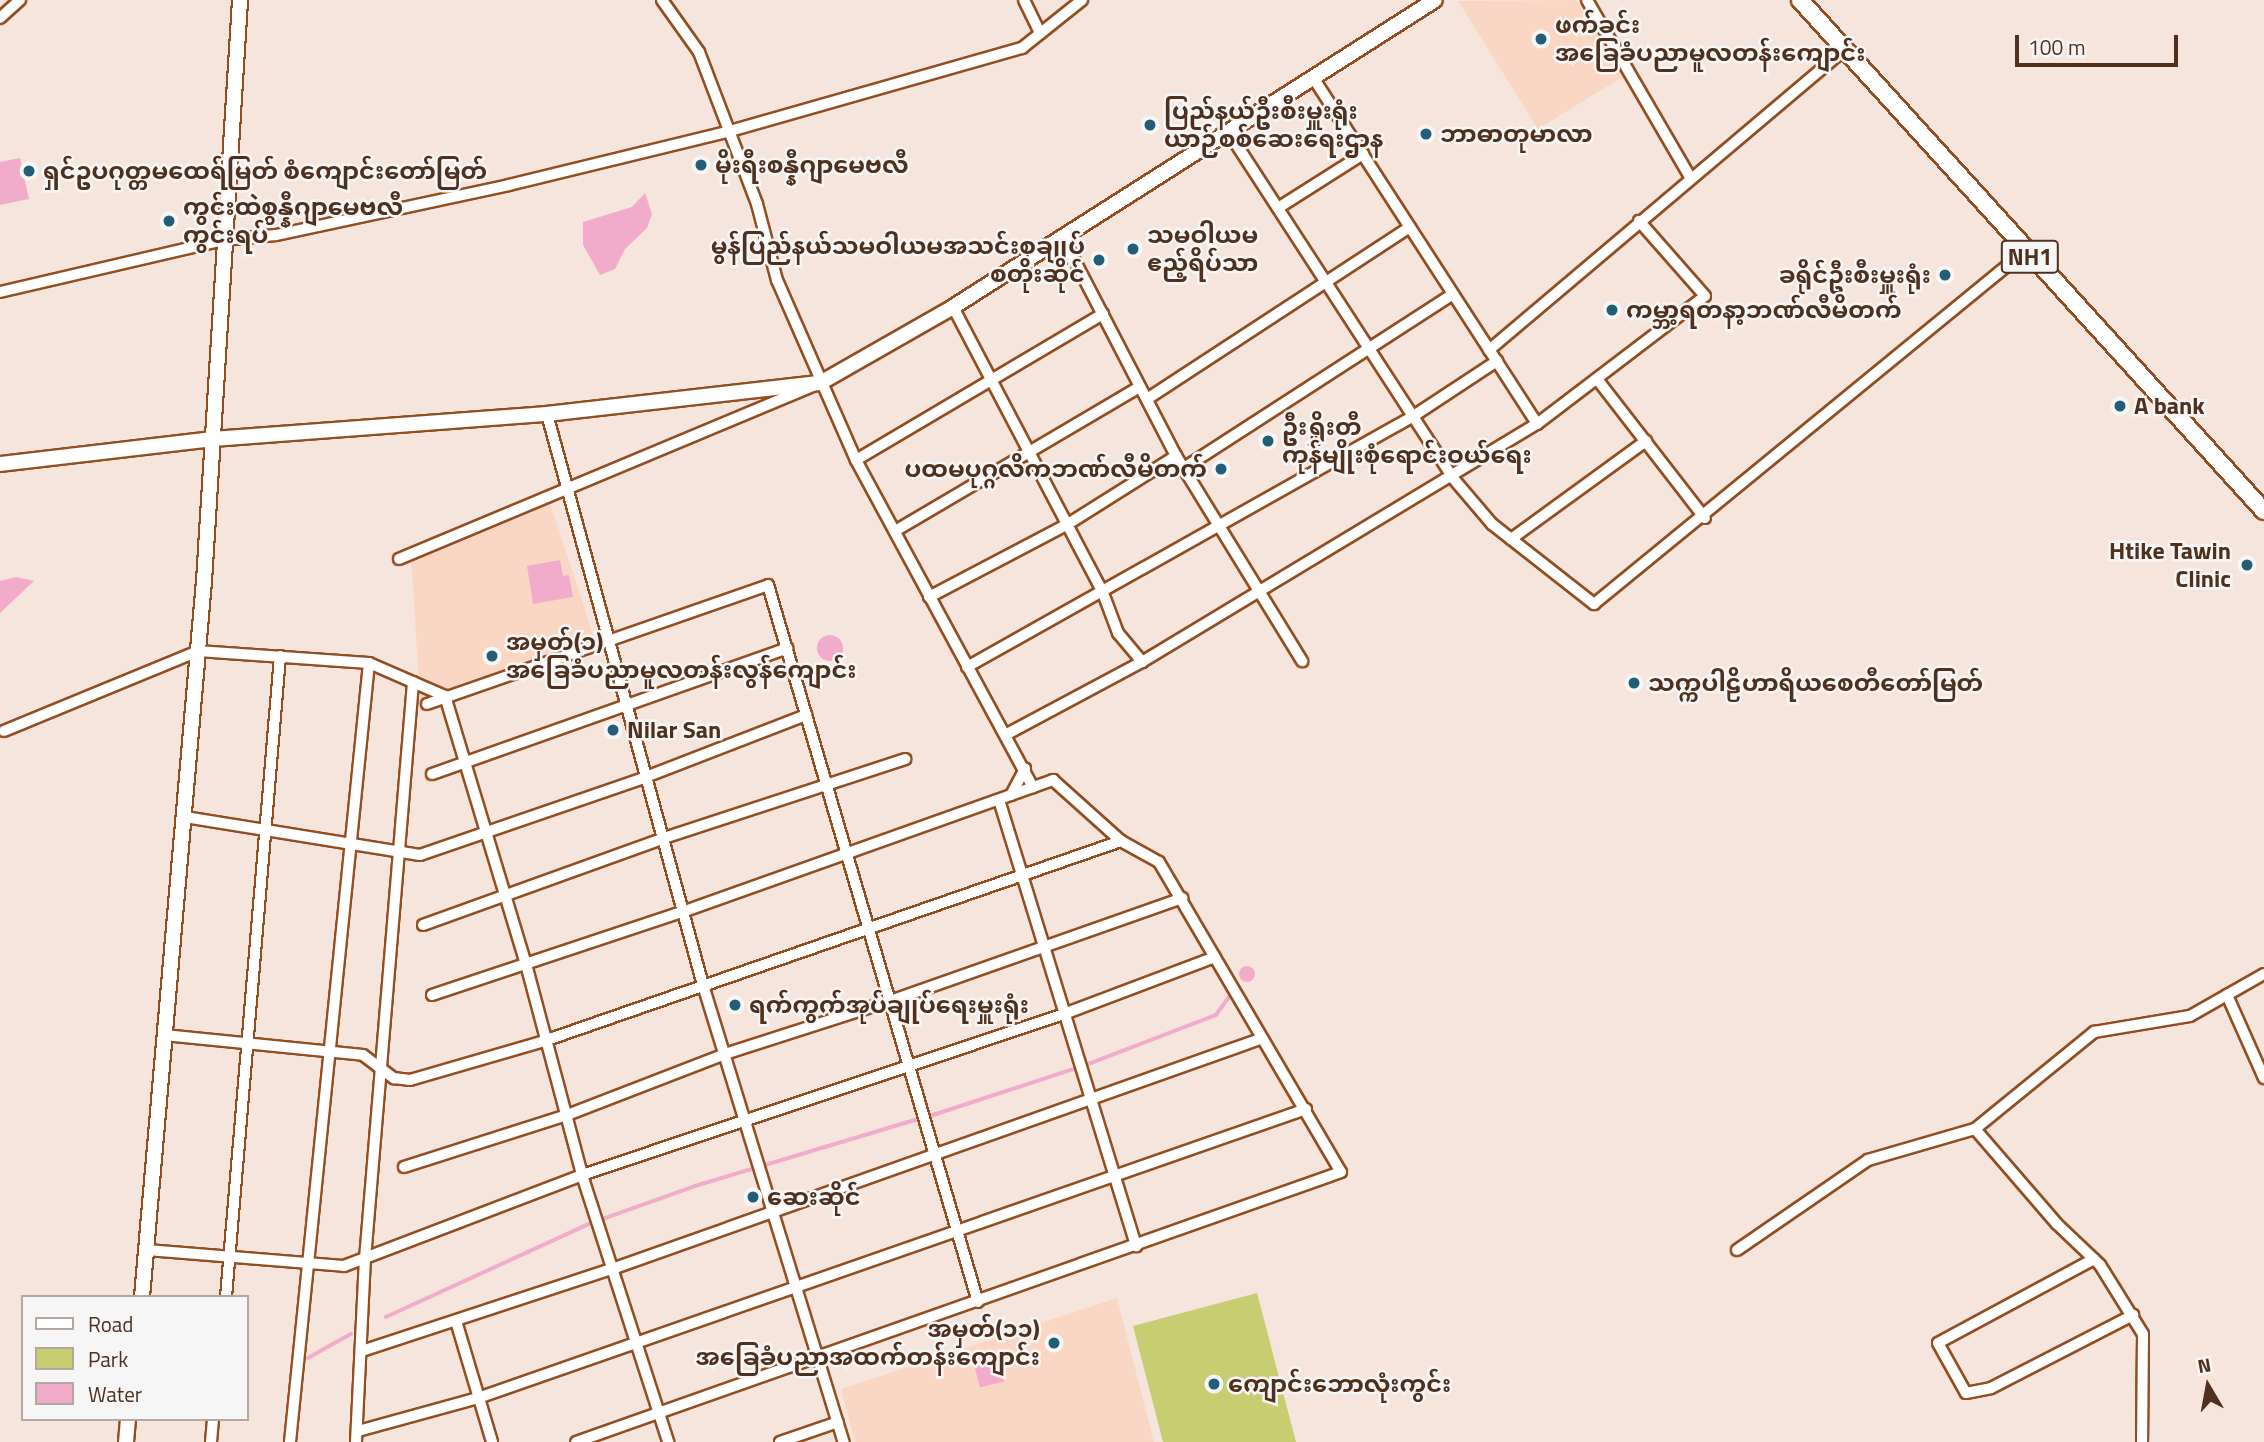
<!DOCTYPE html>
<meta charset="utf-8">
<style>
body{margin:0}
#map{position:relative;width:2264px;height:1442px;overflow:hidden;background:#f5e5dc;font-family:"Titillium Web","Noto Sans Myanmar",sans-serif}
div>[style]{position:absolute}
.built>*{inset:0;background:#fad7c4}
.green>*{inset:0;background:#c9cd71}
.water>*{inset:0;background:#f2accb;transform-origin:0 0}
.round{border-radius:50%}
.stream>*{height:3.5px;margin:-1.75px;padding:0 1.75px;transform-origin:1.75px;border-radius:1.75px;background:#f2accb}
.roads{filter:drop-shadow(2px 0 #924e21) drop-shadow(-2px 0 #924e21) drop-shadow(0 2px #924e21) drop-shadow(0 -2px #924e21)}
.minor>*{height:10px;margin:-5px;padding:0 5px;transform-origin:5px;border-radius:5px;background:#fff}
.secondary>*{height:14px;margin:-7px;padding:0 7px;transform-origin:7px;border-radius:7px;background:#fff}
.trunk>*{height:16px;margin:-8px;padding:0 8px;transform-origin:8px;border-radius:8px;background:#fff}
.dots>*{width:19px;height:19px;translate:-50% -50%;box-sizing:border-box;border:4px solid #f6f6f6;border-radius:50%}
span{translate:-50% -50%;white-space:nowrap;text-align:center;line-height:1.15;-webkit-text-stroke:5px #f6f6f6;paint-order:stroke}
.shield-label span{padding:2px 5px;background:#f6f6f6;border:2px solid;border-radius:5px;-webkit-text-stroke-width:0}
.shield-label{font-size:23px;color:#4f301e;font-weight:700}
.poi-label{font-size:24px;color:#4f301e;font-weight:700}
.left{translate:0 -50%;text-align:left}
.right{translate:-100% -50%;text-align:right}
.legend{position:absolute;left:21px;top:1295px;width:228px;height:126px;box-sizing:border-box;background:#f6f6f6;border:2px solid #b3a7a0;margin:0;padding:9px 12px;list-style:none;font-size:21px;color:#4f301e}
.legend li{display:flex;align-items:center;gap:14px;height:35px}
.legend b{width:35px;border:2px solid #b3a7a0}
.north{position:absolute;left:2173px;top:1351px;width:70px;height:70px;-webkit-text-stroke:5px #f6f6f6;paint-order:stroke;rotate:350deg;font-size:19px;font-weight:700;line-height:28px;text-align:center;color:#4f301e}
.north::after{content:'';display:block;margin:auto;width:24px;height:32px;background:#4f301e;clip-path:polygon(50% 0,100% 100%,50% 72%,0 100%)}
.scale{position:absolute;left:2015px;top:35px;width:163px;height:32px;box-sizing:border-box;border:4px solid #4f301e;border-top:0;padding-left:9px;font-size:21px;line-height:24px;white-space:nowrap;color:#4f301e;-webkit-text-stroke:5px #f6f6f6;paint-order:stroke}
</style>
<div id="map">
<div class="built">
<i style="clip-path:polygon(1576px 0,1624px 76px,1538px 129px,1458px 1px)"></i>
<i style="clip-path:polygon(550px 502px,595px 641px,420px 698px,411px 556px)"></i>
<i style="clip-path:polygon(1117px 1298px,1154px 1442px,855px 1442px,841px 1389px)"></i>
</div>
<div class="green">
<i style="clip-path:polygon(1257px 1293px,1296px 1442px,1163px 1442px,1133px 1326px)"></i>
</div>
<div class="water">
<i style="clip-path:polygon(20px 158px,29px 199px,0 205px,0 162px)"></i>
<i style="clip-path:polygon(645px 193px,652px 214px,647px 228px,625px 249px,615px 269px,600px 275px,583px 245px,583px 222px,632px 207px)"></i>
<i style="clip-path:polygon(560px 560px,563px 576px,569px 575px,573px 597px,533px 604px,527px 566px)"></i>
<i style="clip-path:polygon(16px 577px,34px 581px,0 613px,0 581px)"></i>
<i class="round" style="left:817px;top:635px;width:26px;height:26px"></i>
<i class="round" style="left:1239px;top:966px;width:16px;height:16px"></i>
<i style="left:999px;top:1361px;width:21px;height:25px;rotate:76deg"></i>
</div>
<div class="stream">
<i style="left:1086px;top:1065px;width:139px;rotate:-21deg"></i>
<i style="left:1216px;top:1015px;width:26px;rotate:-54deg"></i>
<i style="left:930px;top:1116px;width:151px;rotate:-18.1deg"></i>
<i style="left:603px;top:1219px;width:98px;rotate:-19.7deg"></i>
<i style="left:695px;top:1186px;width:230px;rotate:-16.7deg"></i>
<i style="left:386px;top:1317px;width:223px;rotate:-24.6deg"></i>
<i style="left:308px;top:1358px;width:49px;rotate:-29.2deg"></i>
</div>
<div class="roads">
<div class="minor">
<i style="left:662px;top:0;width:64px;rotate:54.6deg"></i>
<i style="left:699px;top:52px;width:163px;rotate:69.1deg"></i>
<i style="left:757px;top:204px;width:79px;rotate:75.3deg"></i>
<i style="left:777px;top:280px;width:197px;rotate:66.3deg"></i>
<i style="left:856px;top:460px;width:372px;rotate:61.6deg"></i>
<i style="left:1024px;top:0;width:37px;rotate:64deg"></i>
<i style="left:1587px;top:0;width:205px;rotate:59.8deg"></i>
<i style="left:0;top:18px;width:27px;rotate:-42deg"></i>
<i style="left:1314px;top:79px;width:411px;rotate:57.1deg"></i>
<i style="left:1229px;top:133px;width:410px;rotate:57deg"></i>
<i style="left:1452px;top:477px;width:62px;rotate:49.6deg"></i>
<i style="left:1492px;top:524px;width:130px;rotate:38.1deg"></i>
<i style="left:1594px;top:604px;width:557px;rotate:-39.32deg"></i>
<i style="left:1278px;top:208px;width:101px;rotate:-32.4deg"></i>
<i style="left:1063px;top:238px;width:246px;rotate:62.6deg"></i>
<i style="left:1176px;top:456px;width:241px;rotate:58.4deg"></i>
<i style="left:0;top:292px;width:230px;rotate:-13.1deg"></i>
<i style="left:224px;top:240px;width:52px;rotate:-5.5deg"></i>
<i style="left:276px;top:235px;width:238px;rotate:-12.1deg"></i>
<i style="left:509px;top:185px;width:228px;rotate:-13.7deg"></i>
<i style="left:730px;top:131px;width:304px;rotate:-15.9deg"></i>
<i style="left:1022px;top:48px;width:77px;rotate:-38.7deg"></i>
<i style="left:953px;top:307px;width:323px;rotate:62.3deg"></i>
<i style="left:1103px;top:593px;width:43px;rotate:69.4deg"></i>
<i style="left:1118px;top:633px;width:38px;rotate:50deg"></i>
<i style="left:1489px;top:350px;width:466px;rotate:-40.2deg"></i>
<i style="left:1597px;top:379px;width:176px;rotate:52.2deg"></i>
<i style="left:1147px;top:399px;width:314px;rotate:-33.2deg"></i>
<i style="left:547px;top:414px;width:592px;rotate:74.72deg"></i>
<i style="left:703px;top:985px;width:478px;rotate:72.9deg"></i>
<i style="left:856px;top:460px;width:287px;rotate:-30.6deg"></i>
<i style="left:1184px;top:468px;width:320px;rotate:-32.9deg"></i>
<i style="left:895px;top:531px;width:283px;rotate:-30.5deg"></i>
<i style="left:1511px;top:539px;width:167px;rotate:-36deg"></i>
<i style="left:399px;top:559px;width:449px;rotate:-22.7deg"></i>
<i style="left:929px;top:597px;width:157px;rotate:-27.7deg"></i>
<i style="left:1068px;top:524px;width:128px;rotate:-32.2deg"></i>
<i style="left:967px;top:667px;width:510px;rotate:-29.33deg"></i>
<i style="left:1412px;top:417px;width:102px;rotate:-33.4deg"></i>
<i style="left:427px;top:704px;width:361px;rotate:-19.2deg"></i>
<i style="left:768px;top:585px;width:747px;rotate:73.68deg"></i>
<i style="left:4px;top:731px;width:210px;rotate:-22.4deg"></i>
<i style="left:198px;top:651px;width:171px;rotate:4deg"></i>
<i style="left:369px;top:663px;width:83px;rotate:23.5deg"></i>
<i style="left:445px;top:696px;width:280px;rotate:73.2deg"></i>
<i style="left:526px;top:964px;width:218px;rotate:75.1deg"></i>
<i style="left:582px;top:1175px;width:281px;rotate:72.1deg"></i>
<i style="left:1007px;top:734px;width:153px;rotate:-28.1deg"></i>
<i style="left:1142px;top:662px;width:461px;rotate:-31.1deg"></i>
<i style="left:1537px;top:424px;width:211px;rotate:-37.3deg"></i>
<i style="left:1705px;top:296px;width:100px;rotate:-131.3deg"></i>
<i style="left:432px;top:774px;width:377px;rotate:-19.5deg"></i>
<i style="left:1011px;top:795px;width:30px;rotate:-62deg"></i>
<i style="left:999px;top:800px;width:467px;rotate:72.9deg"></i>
<i style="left:185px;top:817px;width:238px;rotate:9.2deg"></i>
<i style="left:420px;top:855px;width:236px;rotate:-19deg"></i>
<i style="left:643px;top:778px;width:175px;rotate:-21.1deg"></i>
<i style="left:423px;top:925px;width:256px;rotate:-19.8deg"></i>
<i style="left:664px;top:838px;width:254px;rotate:-18.1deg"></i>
<i style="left:432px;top:995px;width:267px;rotate:-18.4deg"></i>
<i style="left:685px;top:911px;width:391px;rotate:-19.6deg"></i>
<i style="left:1053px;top:780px;width:91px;rotate:41.9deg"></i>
<i style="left:1121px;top:841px;width:43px;rotate:28.9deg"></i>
<i style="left:1159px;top:862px;width:359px;rotate:59.6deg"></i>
<i style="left:1341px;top:1172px;width:811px;rotate:160.56deg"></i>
<i style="left:2227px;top:995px;width:91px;rotate:66deg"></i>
<i style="left:164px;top:1035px;width:200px;rotate:5.7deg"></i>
<i style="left:363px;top:1055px;width:39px;rotate:37deg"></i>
<i style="left:394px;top:1078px;width:16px;rotate:7deg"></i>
<i style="left:410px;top:1080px;width:140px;rotate:-16.2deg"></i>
<i style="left:544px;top:1041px;width:611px;rotate:-19.12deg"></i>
<i style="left:1975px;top:1129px;width:125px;rotate:49.2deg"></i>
<i style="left:2057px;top:1224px;width:59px;rotate:43.6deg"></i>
<i style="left:2100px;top:1265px;width:81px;rotate:58.1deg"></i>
<i style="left:2143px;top:1334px;width:108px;rotate:90.5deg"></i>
<i style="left:404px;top:1167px;width:171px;rotate:-17.7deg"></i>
<i style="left:567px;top:1115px;width:169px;rotate:-21.1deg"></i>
<i style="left:725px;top:1054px;width:173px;rotate:-17.8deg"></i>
<i style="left:890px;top:1001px;width:310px;rotate:-19.4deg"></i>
<i style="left:146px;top:1250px;width:199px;rotate:4.6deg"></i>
<i style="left:344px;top:1266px;width:255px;rotate:-20.9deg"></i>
<i style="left:582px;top:1175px;width:508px;rotate:-18.47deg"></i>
<i style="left:1064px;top:1014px;width:161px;rotate:-20.7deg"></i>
<i style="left:1737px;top:1250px;width:159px;rotate:-34.5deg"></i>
<i style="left:1868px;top:1160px;width:111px;rotate:-16.2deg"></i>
<i style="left:1975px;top:1129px;width:154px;rotate:-39.2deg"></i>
<i style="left:2094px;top:1032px;width:97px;rotate:-9.5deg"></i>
<i style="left:2190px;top:1016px;width:85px;rotate:-29.6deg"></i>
<i style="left:2094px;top:1259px;width:177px;rotate:151.7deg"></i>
<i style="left:1938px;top:1343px;width:57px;rotate:60.8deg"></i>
<i style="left:1966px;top:1393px;width:25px;rotate:-11deg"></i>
<i style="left:1991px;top:1388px;width:160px;rotate:-27.2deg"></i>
<i style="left:226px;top:1297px;width:643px;rotate:-85.18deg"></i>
<i style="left:456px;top:1321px;width:126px;rotate:73.4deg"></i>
<i style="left:362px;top:1351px;width:263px;rotate:-18.2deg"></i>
<i style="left:612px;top:1269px;width:688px;rotate:-19.54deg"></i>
<i style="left:358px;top:1431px;width:124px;rotate:-15.4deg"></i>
<i style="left:478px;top:1398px;width:877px;rotate:-19.24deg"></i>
<i style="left:211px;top:1442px;width:23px;rotate:-85deg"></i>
<i style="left:290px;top:1442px;width:783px;rotate:-84.21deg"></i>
<i style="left:356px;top:1442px;width:183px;rotate:-87.2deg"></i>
<i style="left:365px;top:1259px;width:579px;rotate:-85.24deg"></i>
<i style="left:780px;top:1442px;width:61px;rotate:-19deg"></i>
</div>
<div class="secondary">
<i style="left:0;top:464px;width:214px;rotate:-6.7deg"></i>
<i style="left:213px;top:439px;width:335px;rotate:-4.3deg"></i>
<i style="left:547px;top:414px;width:275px;rotate:-6.5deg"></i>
<i style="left:820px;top:383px;width:153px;rotate:-29.7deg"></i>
<i style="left:953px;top:307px;width:571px;rotate:-32.49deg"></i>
<i style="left:142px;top:1297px;width:719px;rotate:-85.05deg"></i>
<i style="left:204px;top:581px;width:582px;rotate:-86.45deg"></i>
<i style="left:126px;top:1442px;width:23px;rotate:-85deg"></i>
</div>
<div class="trunk">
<i style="left:1800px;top:0;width:690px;rotate:47.76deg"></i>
</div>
</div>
<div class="dots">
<i style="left:1541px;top:39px;background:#245d77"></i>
<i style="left:1150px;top:125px;background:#245d77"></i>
<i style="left:1426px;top:134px;background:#245d77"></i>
<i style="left:701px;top:165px;background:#245d77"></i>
<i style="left:29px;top:171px;background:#245d77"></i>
<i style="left:169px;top:221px;background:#245d77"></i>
<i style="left:1133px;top:249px;background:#245d77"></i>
<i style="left:1099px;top:260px;background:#245d77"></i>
<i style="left:1945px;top:275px;background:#245d77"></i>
<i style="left:1612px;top:310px;background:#245d77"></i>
<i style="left:2120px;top:406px;background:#245d77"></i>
<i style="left:1268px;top:441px;background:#245d77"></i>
<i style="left:1221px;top:469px;background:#245d77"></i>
<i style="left:2247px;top:565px;background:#245d77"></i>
<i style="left:492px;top:656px;background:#245d77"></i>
<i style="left:1634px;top:683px;background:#245d77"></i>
<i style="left:613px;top:730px;background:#245d77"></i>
<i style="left:735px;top:1005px;background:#245d77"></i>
<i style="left:753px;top:1197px;background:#245d77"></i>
<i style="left:1054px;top:1343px;background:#245d77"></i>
<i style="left:1214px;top:1384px;background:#245d77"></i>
</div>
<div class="shield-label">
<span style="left:2030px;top:257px">NH1</span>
</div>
<div class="poi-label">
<span class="left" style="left:1555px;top:39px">ဖက်ခင်း<br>အခြေခံပညာမူလတန်းကျောင်း</span>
<span class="left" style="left:1164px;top:125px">ပြည်နယ်ဦးစီးမှူးရုံး<br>ယာဉ်စစ်ဆေးရေးဌာန</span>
<span class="left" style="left:1440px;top:134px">ဘာဓာတုမာလာ</span>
<span class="left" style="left:715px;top:165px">မိုးရီးစန္နီဂျာမေဗလီ</span>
<span class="left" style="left:43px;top:171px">ရှင်ဥပဂုတ္တမထေရ်မြတ် စံကျောင်းတော်မြတ်</span>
<span class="left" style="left:183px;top:221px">ကွင်းထဲစွန္နီဂျာမေဗလီ<br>ကွင်းရပ်</span>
<span class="left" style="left:1147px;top:249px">သမဝါယမ<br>ဧည့်ရိပ်သာ</span>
<span class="right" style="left:1085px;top:260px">မွန်ပြည်နယ်သမဝါယမအသင်းစုချုပ်<br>စတိုးဆိုင်</span>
<span class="right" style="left:1931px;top:275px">ခရိုင်ဦးစီးမှူးရုံး</span>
<span class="left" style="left:1626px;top:310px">ကမ္ဘာ့ရတနာ့ဘဏ်လီမိတက်</span>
<span class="left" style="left:2134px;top:406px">A bank</span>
<span class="left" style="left:1282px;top:441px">ဦးရှိုးတီ<br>ကုန်မျိုးစုံရောင်းဝယ်ရေး</span>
<span class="right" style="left:1207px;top:469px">ပထမပုဂ္ဂလိကဘဏ်လီမိတက်</span>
<span class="right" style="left:2231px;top:565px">Htike Tawin<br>Clinic</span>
<span class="left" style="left:506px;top:656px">အမှတ်(၁)<br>အခြေခံပညာမူလတန်းလွန်ကျောင်း</span>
<span class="left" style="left:1648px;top:683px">သက္ကပါဠိဟာရိယစေတီတော်မြတ်</span>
<span class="left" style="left:627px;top:730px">Nilar San</span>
<span class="left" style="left:749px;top:1005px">ရက်ကွက်အုပ်ချုပ်ရေးမှူးရုံး</span>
<span class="left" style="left:767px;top:1197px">ဆေးဆိုင်</span>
<span class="right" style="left:1040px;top:1343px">အမှတ်(၁၁)<br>အခြေခံပညာအထက်တန်းကျောင်း</span>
<span class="left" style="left:1228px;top:1384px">ကျောင်းဘောလုံးကွင်း</span>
</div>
<ul class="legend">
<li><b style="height:9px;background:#fff"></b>Road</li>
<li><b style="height:19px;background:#c9cd71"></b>Park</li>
<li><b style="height:19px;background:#f2accb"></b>Water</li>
</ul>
<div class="north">N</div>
<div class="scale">100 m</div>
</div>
